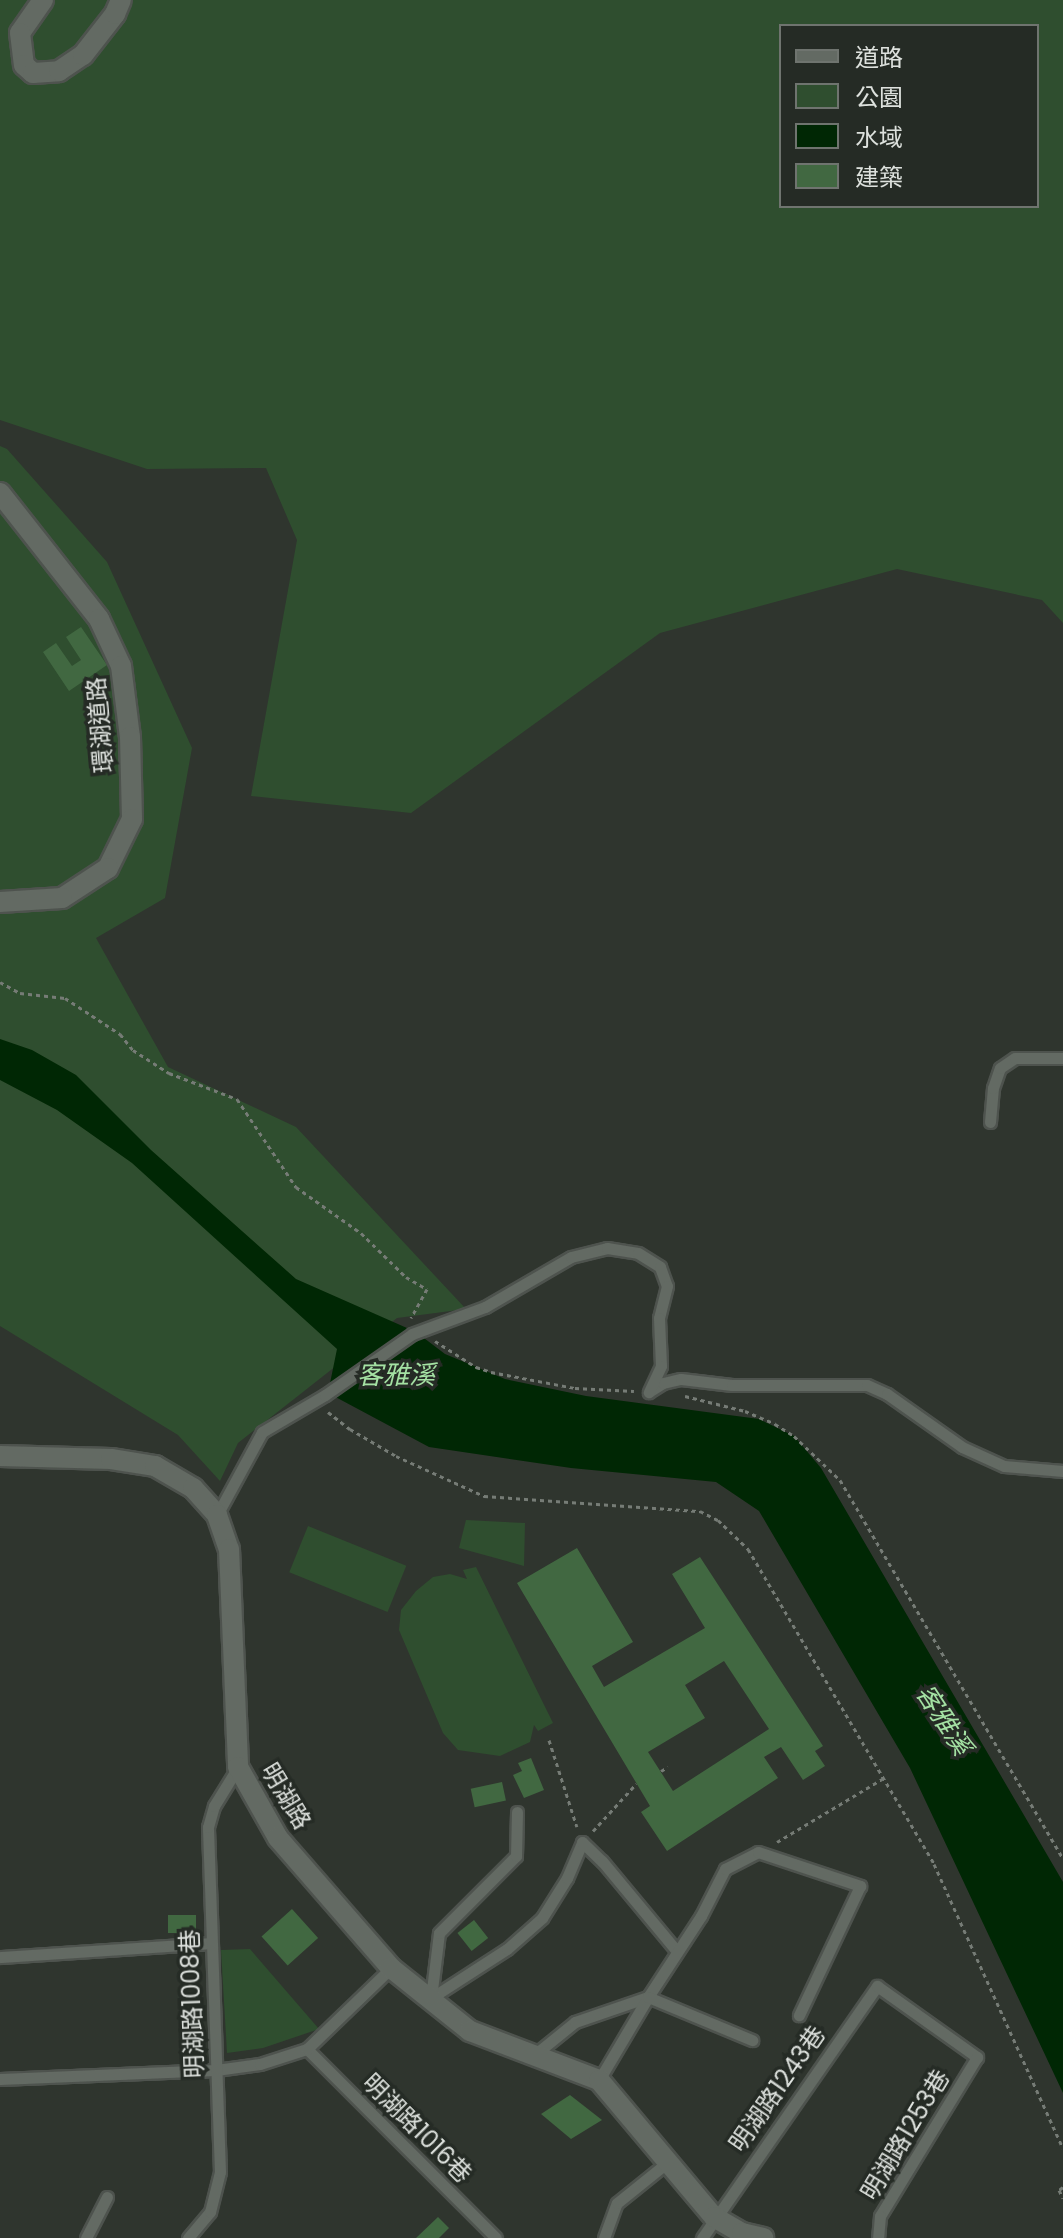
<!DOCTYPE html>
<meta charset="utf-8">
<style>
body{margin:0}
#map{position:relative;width:1063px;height:2238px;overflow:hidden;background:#2f352e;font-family:Poppins,"Noto Sans TC",sans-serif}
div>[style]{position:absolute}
.green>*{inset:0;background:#2f4e2f;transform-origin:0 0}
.water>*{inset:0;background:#002704}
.building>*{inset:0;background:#416841;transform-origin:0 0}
.path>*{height:3px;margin-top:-1.5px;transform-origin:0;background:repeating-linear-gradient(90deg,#767c76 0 4px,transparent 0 8px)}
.roads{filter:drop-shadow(2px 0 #4e534e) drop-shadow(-2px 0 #4e534e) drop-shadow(0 2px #4e534e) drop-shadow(0 -2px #4e534e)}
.lane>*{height:11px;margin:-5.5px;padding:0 5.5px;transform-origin:5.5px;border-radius:5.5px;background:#636a63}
.street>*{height:20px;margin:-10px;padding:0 10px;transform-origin:10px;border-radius:10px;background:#636a63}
.secondary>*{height:20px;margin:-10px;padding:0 10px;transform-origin:10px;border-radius:10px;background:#636a63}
span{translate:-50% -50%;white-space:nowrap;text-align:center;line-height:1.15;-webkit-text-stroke:7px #252b25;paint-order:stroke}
.street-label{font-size:24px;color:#dde1dd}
.water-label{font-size:26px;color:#a4e1a3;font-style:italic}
.legend{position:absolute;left:779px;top:24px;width:260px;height:184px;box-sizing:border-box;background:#252b25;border:2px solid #6f746f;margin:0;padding:10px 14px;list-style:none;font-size:24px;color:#dde1dd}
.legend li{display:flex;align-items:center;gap:16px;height:40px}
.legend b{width:40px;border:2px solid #6f746f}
</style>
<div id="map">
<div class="green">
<i style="clip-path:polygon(evenodd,0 0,1063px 0,1063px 623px,1042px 600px,897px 569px,660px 633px,411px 813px,251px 796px,297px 540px,266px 468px,147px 469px,0 420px,0 0,781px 26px,1037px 26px,1037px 206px,781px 206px,781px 26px)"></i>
<i style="clip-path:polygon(0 446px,7px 449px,107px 562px,192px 748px,165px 898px,96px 938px,168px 1067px,296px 1127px,466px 1309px,397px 1318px,238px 1443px,220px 1481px,178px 1435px,0 1326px)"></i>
<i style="clip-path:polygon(466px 1520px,525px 1523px,524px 1566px,459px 1548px)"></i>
<i style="left:308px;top:1526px;width:106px;height:50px;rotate:22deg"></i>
<i style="clip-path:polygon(476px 1567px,553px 1723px,538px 1731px,534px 1725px,530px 1742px,500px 1756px,458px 1750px,443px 1733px,399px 1630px,401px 1610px,416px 1591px,433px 1577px,450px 1574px,467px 1579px,463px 1570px)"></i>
<i style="clip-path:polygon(250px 1949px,319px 2029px,263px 2048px,227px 2053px,221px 1950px)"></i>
</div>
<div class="water">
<i style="clip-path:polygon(0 1039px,32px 1050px,76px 1075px,151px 1150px,296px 1279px,416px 1332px,445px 1354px,505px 1379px,586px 1396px,759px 1419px,794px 1436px,821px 1468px,1063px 1882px,1063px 2093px,910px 1768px,759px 1511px,716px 1482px,571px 1468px,429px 1447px,328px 1393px,337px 1349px,132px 1163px,57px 1110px,0 1080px)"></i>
</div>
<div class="building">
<i style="clip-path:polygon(81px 627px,107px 665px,69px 691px,43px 652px,56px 643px,72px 666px,81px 660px,66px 637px)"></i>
<i style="clip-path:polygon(evenodd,577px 1548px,633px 1642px,592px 1666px,604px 1687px,705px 1628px,672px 1574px,700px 1557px,823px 1746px,815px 1751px,825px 1766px,803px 1780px,781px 1747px,764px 1757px,778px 1778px,667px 1851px,641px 1812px,650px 1806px,517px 1583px,577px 1548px,724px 1661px,769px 1729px,673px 1791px,648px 1752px,705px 1718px,685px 1685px,724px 1661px)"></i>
<i style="clip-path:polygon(531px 1758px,544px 1790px,524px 1798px,513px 1775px,522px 1771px,518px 1763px)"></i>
<i style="left:502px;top:1782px;width:19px;height:32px;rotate:78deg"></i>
<i style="left:292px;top:1909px;width:39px;height:41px;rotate:48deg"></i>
<i style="left:196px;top:1915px;width:18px;height:28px;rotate:90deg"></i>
<i style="left:474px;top:1920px;width:23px;height:21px;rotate:52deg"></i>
<i style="clip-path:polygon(570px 2095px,602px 2120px,571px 2139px,541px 2114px)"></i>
<i style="clip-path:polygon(438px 2217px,449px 2228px,439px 2238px,416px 2238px)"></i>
</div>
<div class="path">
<i style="left:0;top:982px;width:23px;rotate:29deg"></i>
<i style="left:20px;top:993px;width:45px;rotate:6.3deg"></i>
<i style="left:65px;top:998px;width:66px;rotate:33.2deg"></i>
<i style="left:120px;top:1034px;width:21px;rotate:51deg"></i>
<i style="left:133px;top:1050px;width:43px;rotate:32.6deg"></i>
<i style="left:169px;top:1073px;width:73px;rotate:20.9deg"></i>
<i style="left:237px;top:1099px;width:106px;rotate:56.2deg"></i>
<i style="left:296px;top:1187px;width:80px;rotate:35.3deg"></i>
<i style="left:361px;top:1233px;width:63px;rotate:44.4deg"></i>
<i style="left:406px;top:1277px;width:24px;rotate:30deg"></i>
<i style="left:427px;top:1289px;width:33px;rotate:119deg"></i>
<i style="left:435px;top:1341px;width:49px;rotate:32.4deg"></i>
<i style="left:476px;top:1367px;width:16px;rotate:18deg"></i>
<i style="left:491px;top:1372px;width:86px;rotate:10.8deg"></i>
<i style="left:575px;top:1388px;width:59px;rotate:2.9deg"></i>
<i style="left:685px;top:1396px;width:62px;rotate:14deg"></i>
<i style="left:745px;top:1411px;width:33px;rotate:23deg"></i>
<i style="left:775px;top:1424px;width:22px;rotate:32deg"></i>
<i style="left:794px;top:1436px;width:64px;rotate:43.7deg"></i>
<i style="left:840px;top:1480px;width:439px;rotate:59.5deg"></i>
<i style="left:328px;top:1412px;width:28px;rotate:38deg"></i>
<i style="left:350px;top:1429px;width:53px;rotate:30.4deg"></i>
<i style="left:396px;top:1456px;width:97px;rotate:24.4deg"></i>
<i style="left:484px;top:1496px;width:217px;rotate:4deg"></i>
<i style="left:700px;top:1511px;width:20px;rotate:27deg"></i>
<i style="left:718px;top:1520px;width:42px;rotate:44deg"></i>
<i style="left:748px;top:1549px;width:366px;rotate:59.4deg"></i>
<i style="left:934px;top:1864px;width:312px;rotate:65.6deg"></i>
<i style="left:549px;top:1740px;width:91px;rotate:72.2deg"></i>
<i style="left:661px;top:1771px;width:8px;rotate:-30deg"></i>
<i style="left:593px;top:1831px;width:64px;rotate:-47.5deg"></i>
<i style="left:777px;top:1842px;width:125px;rotate:-30.9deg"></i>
<i style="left:1063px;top:2187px;width:5px;rotate:143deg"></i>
<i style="left:1059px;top:2190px;width:9px;rotate:63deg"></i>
</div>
<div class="roads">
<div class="lane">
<i style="left:990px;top:1122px;width:34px;rotate:-85deg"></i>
<i style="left:993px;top:1088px;width:21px;rotate:-71deg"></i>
<i style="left:1000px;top:1068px;width:18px;rotate:-34deg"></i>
<i style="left:1015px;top:1058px;width:48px"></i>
<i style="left:650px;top:1391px;width:15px;rotate:-32deg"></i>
<i style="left:663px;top:1383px;width:18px;rotate:-13deg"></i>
<i style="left:681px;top:1379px;width:51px;rotate:6.7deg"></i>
<i style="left:732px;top:1385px;width:135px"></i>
<i style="left:867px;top:1385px;width:22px;rotate:24deg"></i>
<i style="left:887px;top:1394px;width:92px;rotate:35.2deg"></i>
<i style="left:962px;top:1447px;width:46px;rotate:24.3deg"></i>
<i style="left:1004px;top:1466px;width:59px;rotate:4.8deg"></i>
<i style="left:217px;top:1515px;width:94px;rotate:-61.5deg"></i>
<i style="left:262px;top:1432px;width:73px;rotate:-30.4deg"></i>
<i style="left:325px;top:1395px;width:106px;rotate:-35deg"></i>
<i style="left:412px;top:1334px;width:78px;rotate:-20.3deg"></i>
<i style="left:485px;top:1307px;width:99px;rotate:-30.2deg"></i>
<i style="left:571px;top:1257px;width:37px;rotate:-14deg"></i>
<i style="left:607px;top:1248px;width:31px;rotate:9deg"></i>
<i style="left:638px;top:1253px;width:26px;rotate:32deg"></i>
<i style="left:660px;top:1267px;width:20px;rotate:70deg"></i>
<i style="left:667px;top:1286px;width:33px;rotate:104deg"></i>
<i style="left:659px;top:1318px;width:48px;rotate:87.6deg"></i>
<i style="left:661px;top:1366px;width:29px;rotate:115deg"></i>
<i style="left:0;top:1957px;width:211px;rotate:-3.8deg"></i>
<i style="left:431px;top:1998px;width:90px;rotate:-32.8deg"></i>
<i style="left:507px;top:1949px;width:47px;rotate:-41.5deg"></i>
<i style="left:542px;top:1918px;width:47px;rotate:-58deg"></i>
<i style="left:567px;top:1878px;width:39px;rotate:-67deg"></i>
<i style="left:582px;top:1842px;width:28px;rotate:44deg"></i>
<i style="left:602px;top:1861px;width:116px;rotate:50.3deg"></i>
<i style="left:431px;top:1998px;width:65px;rotate:-83deg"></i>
<i style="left:439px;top:1933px;width:109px;rotate:-45deg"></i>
<i style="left:516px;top:1856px;width:44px;rotate:-88.7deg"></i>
<i style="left:307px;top:2049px;width:267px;rotate:45deg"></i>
<i style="left:533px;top:2056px;width:54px;rotate:-39deg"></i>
<i style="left:575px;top:2022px;width:77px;rotate:-18.9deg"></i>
<i style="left:648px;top:1997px;width:97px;rotate:-56.8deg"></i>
<i style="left:701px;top:1916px;width:53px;rotate:-62.9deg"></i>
<i style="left:725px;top:1869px;width:37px;rotate:-27deg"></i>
<i style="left:758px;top:1852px;width:108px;rotate:18.4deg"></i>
<i style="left:860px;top:1886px;width:143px;rotate:115.3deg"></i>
<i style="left:0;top:2079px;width:216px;rotate:-2.4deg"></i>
<i style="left:216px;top:2070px;width:44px;rotate:-7.8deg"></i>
<i style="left:260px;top:2064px;width:49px;rotate:-17.7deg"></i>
<i style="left:307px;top:2049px;width:117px;rotate:-44deg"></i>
<i style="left:599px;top:2080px;width:96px;rotate:-59.4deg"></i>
<i style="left:648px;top:1997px;width:113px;rotate:22.5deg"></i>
<i style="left:86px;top:2238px;width:46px;rotate:-62.9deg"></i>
<i style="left:188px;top:2238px;width:34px;rotate:-50deg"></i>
<i style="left:210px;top:2212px;width:41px;rotate:-76deg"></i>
<i style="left:220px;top:2172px;width:345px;rotate:-92deg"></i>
<i style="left:208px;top:1827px;width:22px;rotate:-74deg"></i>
<i style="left:214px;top:1806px;width:46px;rotate:-58.4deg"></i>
<i style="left:604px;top:2238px;width:37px;rotate:-70deg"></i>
<i style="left:617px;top:2203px;width:67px;rotate:-38.9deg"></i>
<i style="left:702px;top:2238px;width:307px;rotate:-55.2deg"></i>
<i style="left:877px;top:1986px;width:123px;rotate:35.4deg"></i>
<i style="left:977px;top:2057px;width:186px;rotate:121.4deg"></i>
<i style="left:880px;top:2216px;width:22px;rotate:95deg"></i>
</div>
<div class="street">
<i style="left:43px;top:0;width:40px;rotate:124.9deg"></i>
<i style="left:20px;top:33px;width:32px;rotate:83deg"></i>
<i style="left:24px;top:65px;width:12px;rotate:42deg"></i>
<i style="left:33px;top:73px;width:26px;rotate:-4deg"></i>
<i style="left:59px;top:71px;width:29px;rotate:-34deg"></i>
<i style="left:83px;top:55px;width:52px;rotate:-52deg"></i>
<i style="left:115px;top:14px;width:15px;rotate:-67deg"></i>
<i style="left:0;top:493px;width:160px;rotate:51.8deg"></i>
<i style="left:99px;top:619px;width:52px;rotate:64.9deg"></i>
<i style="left:121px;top:666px;width:72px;rotate:82.8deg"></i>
<i style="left:130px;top:737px;width:82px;rotate:88.6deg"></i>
<i style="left:132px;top:819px;width:55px;rotate:116.1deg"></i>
<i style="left:108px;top:868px;width:55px;rotate:146.9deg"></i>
<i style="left:62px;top:898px;width:62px;rotate:176.3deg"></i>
</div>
<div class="secondary">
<i style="left:0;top:1456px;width:111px;rotate:1.5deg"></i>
<i style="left:111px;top:1459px;width:45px;rotate:9deg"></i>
<i style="left:155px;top:1466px;width:44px;rotate:30.1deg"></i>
<i style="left:193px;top:1488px;width:36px;rotate:48deg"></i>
<i style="left:217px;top:1515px;width:36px;rotate:71deg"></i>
<i style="left:229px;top:1549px;width:218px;rotate:87.6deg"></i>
<i style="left:238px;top:1767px;width:81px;rotate:60.6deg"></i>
<i style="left:278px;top:1838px;width:172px;rotate:49deg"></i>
<i style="left:391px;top:1968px;width:101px;rotate:38.6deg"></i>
<i style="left:470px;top:2031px;width:138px;rotate:20.8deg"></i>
<i style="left:599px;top:2080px;width:179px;rotate:50deg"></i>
<i style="left:714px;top:2217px;width:32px;rotate:30deg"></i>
<i style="left:742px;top:2233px;width:22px;rotate:13deg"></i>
</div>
</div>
<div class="street-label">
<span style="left:100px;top:725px;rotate:-95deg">環湖道路</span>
<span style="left:286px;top:1796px;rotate:59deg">明湖路</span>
<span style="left:192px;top:2004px;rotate:-92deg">明湖路1008巷</span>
<span style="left:777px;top:2089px;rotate:-55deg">明湖路1243巷</span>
<span style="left:417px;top:2128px;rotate:45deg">明湖路1016巷</span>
<span style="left:905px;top:2135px;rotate:-59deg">明湖路1253巷</span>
</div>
<div class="water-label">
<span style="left:396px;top:1376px">客雅溪</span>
<span style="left:943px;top:1720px;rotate:57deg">客雅溪</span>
</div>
<ul class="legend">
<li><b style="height:10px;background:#636a63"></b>道路</li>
<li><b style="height:22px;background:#2f4e2f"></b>公園</li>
<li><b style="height:22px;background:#002704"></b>水域</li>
<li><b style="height:22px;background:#416841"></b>建築</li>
</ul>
</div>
